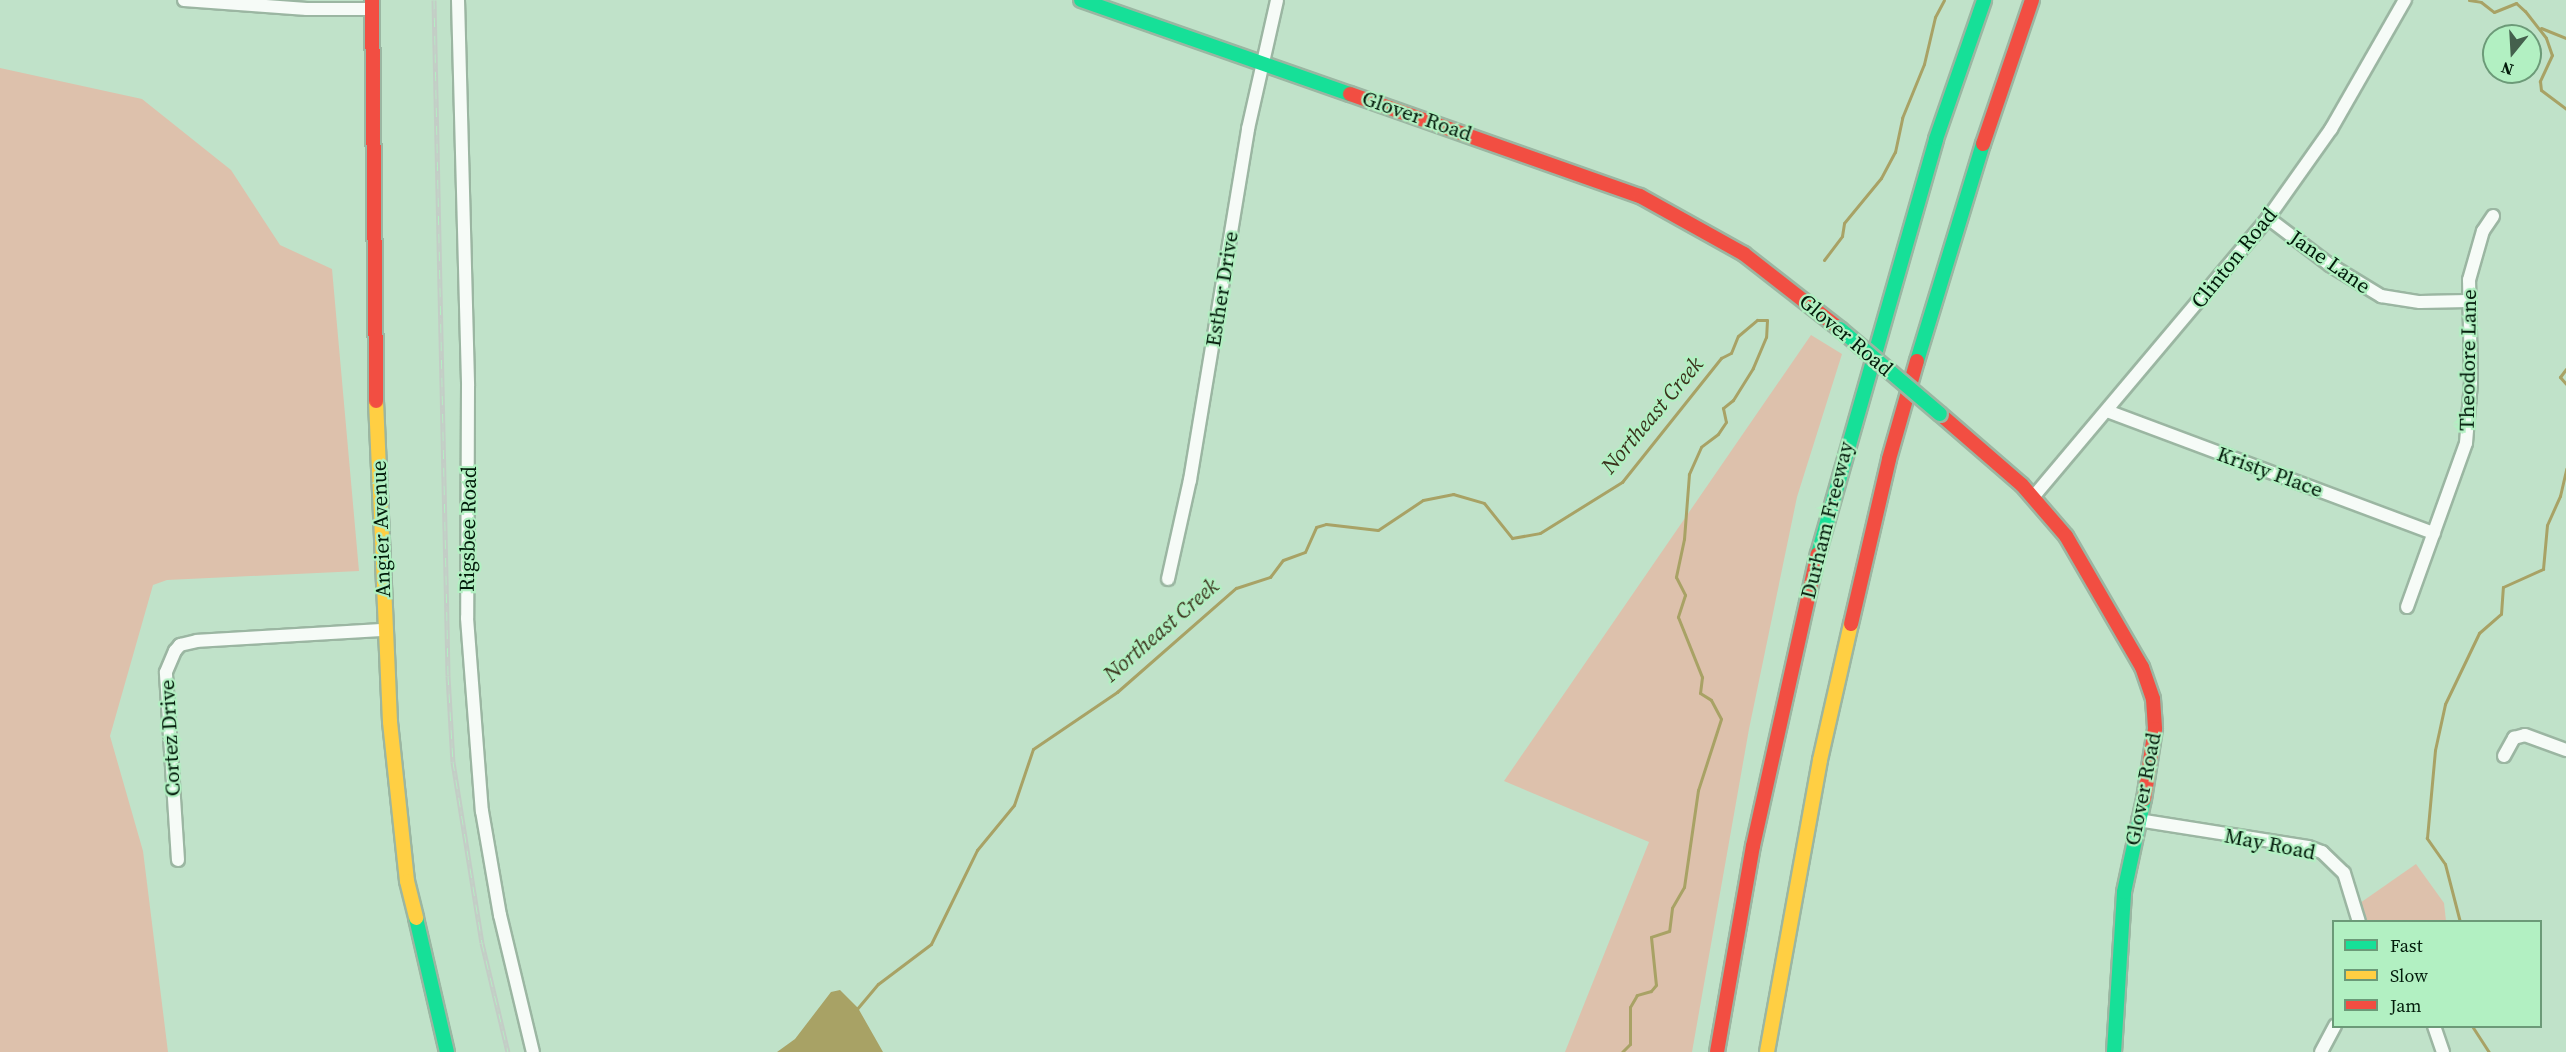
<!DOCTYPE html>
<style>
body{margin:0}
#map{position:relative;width:2566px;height:1052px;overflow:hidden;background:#c0e2c9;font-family:"Source Serif 4",serif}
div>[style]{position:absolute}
.green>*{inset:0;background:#ddc1ac}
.water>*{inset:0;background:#a8a265}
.stream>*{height:3px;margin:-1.5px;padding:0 1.5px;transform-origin:1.5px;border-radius:1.5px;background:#a8a265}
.roads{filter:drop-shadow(2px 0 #9bb6a2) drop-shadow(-2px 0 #9bb6a2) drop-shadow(0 2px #9bb6a2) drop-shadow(0 -2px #9bb6a2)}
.street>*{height:12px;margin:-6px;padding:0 6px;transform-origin:6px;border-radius:6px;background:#f6fbf7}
.fast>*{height:14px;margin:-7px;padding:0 7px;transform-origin:7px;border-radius:7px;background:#16e098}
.slow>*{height:14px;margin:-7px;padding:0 7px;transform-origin:7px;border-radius:7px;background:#ffcf43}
.jam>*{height:14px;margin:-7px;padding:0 7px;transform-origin:7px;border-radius:7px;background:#f24e42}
.rail>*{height:5px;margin-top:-2.5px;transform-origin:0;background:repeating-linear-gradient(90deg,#b2f0c2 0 9px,#c3cdc6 0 18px);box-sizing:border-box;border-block:2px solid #c3cdc6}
.bridges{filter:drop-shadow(2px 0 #9bb6a2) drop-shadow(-2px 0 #9bb6a2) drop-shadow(0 2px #9bb6a2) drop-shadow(0 -2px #9bb6a2)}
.fast-bridge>*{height:14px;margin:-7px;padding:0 7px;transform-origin:7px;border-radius:7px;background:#16e098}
span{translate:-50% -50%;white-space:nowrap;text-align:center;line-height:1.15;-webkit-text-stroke:4.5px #b2f0c2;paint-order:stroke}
.street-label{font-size:21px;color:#021a0a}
.water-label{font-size:22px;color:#3a321b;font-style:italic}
.legend{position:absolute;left:2332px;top:920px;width:210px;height:108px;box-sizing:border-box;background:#b2f0c2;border:2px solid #6c9a78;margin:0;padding:8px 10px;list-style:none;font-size:18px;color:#021a0a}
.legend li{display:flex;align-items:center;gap:12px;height:30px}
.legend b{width:30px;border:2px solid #6c9a78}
.north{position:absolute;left:2482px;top:24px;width:60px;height:60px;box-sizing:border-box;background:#b2f0c2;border:2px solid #6c9a78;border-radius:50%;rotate:198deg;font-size:16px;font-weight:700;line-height:24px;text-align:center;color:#021a0a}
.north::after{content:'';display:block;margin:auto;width:21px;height:27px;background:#44604d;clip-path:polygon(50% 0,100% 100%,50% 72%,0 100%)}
</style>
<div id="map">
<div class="green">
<i style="clip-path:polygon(0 68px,142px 99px,231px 170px,280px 245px,332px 269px,359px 571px,167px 580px,153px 585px,110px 736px,143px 851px,168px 1052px,0 1052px)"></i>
<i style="clip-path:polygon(1811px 335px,1842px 354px,1797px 497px,1749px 729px,1692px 1052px,1565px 1052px,1649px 842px,1504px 781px)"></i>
<i style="clip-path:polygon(2416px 864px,2444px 903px,2446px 921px,2365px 921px,2360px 903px)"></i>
</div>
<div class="water">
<i style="clip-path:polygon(840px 990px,858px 1008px,883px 1052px,777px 1052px,795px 1039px,831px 992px)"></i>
</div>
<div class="stream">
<i style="left:2469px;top:0;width:12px;rotate:9deg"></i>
<i style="left:2481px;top:2px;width:16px;rotate:38deg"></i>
<i style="left:2494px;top:12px;width:24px;rotate:-22deg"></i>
<i style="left:2516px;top:3px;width:12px;rotate:42deg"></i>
<i style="left:2525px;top:11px;width:34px;rotate:52deg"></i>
<i style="left:2546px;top:38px;width:18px;rotate:71deg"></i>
<i style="left:2552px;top:55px;width:29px;rotate:115deg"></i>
<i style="left:2540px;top:81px;width:9px;rotate:84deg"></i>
<i style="left:2541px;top:90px;width:31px;rotate:37deg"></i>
<i style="left:2541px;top:28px;width:27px;rotate:22deg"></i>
<i style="left:1824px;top:260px;width:30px;rotate:-53deg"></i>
<i style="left:1842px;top:236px;width:13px;rotate:-81deg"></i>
<i style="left:1844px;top:223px;width:58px;rotate:-50.6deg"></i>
<i style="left:1881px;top:178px;width:30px;rotate:-62deg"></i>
<i style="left:1895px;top:152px;width:35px;rotate:-78deg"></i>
<i style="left:1902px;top:118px;width:58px;rotate:-67.8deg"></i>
<i style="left:1924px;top:64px;width:48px;rotate:-76.8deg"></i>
<i style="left:1935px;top:17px;width:19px;rotate:-62deg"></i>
<i style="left:2566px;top:369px;width:10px;rotate:127deg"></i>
<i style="left:2560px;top:377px;width:9px;rotate:49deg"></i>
<i style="left:2460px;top:922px;width:60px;rotate:-104.5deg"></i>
<i style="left:2445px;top:864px;width:32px;rotate:-125deg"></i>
<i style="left:2427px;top:838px;width:88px;rotate:-84.8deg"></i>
<i style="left:2435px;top:750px;width:47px;rotate:-77.7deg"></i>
<i style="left:2445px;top:704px;width:79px;rotate:-64.4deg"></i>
<i style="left:2479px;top:633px;width:29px;rotate:-41deg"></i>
<i style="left:2501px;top:614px;width:27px;rotate:-86deg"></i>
<i style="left:2503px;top:587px;width:44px;rotate:-24.2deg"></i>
<i style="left:2543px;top:569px;width:44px;rotate:-84.8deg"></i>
<i style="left:2547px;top:525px;width:32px;rotate:-66deg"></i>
<i style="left:2560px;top:496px;width:28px;rotate:-77deg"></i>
<i style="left:856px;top:1010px;width:34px;rotate:-50deg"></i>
<i style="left:878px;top:984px;width:66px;rotate:-37deg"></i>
<i style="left:931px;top:944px;width:105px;rotate:-63.9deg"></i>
<i style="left:977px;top:850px;width:58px;rotate:-50.6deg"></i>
<i style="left:1014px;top:805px;width:59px;rotate:-71.3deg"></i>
<i style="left:1033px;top:749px;width:102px;rotate:-34.2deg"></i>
<i style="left:1117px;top:692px;width:158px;rotate:-41.2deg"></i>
<i style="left:1236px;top:588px;width:36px;rotate:-18deg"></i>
<i style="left:1270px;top:577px;width:21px;rotate:-53deg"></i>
<i style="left:1283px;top:560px;width:23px;rotate:-20deg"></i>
<i style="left:1305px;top:552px;width:27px;rotate:-66deg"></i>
<i style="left:1316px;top:527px;width:10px;rotate:-17deg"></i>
<i style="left:1326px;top:524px;width:52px;rotate:6.6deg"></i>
<i style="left:1378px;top:530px;width:54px;rotate:-33.7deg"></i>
<i style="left:1423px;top:500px;width:31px;rotate:-11deg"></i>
<i style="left:1453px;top:494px;width:32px;rotate:16deg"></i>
<i style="left:1484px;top:503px;width:45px;rotate:51.3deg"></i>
<i style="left:1512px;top:538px;width:28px;rotate:-10deg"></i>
<i style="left:1540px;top:533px;width:97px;rotate:-31.9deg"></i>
<i style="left:1622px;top:482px;width:159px;rotate:-51.4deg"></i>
<i style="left:1721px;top:358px;width:11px;rotate:-27deg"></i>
<i style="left:1731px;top:353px;width:18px;rotate:-68deg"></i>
<i style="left:1738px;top:336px;width:25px;rotate:-40deg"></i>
<i style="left:1757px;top:320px;width:10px"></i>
<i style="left:1767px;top:320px;width:17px;rotate:93deg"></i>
<i style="left:1766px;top:337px;width:34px;rotate:113deg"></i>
<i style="left:1753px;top:368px;width:38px;rotate:122deg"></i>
<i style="left:1733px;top:400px;width:13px;rotate:141deg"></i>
<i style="left:1723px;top:408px;width:14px;rotate:78deg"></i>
<i style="left:1726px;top:422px;width:14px;rotate:124deg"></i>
<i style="left:1718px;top:434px;width:21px;rotate:143deg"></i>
<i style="left:1701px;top:447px;width:30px;rotate:114deg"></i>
<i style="left:1689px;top:474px;width:65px;rotate:94.4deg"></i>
<i style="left:1684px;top:539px;width:39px;rotate:102deg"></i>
<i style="left:1676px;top:577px;width:20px;rotate:63deg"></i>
<i style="left:1685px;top:595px;width:23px;rotate:108deg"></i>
<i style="left:1678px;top:617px;width:65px;rotate:68.2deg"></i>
<i style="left:1702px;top:677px;width:16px;rotate:97deg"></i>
<i style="left:1700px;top:693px;width:13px;rotate:32deg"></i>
<i style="left:1711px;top:700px;width:21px;rotate:62deg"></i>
<i style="left:1721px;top:719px;width:75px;rotate:107.9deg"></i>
<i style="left:1698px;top:790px;width:98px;rotate:98.2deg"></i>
<i style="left:1684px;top:887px;width:24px;rotate:120deg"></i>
<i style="left:1672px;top:908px;width:23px;rotate:97deg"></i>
<i style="left:1669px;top:931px;width:19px;rotate:162deg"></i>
<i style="left:1651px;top:937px;width:48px;rotate:84.1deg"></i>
<i style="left:1656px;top:985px;width:8px;rotate:130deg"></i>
<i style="left:1651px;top:991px;width:15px;rotate:164deg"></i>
<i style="left:1637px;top:995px;width:14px;rotate:120deg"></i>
<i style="left:1630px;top:1007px;width:37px;rotate:90deg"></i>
<i style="left:1630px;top:1044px;width:11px;rotate:135deg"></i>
<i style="left:2472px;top:1026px;width:31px;rotate:57deg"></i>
</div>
<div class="roads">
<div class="street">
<i style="left:184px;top:0;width:123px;rotate:4.2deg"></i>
<i style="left:307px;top:9px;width:65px"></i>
<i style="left:458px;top:0;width:386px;rotate:88.5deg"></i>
<i style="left:468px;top:386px;width:232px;rotate:90.2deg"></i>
<i style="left:467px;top:618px;width:194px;rotate:85.6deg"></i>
<i style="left:482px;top:811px;width:106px;rotate:80.2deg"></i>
<i style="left:500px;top:915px;width:141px;rotate:76.5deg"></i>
<i style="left:2268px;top:218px;width:78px;rotate:37.2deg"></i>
<i style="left:2330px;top:265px;width:60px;rotate:31.3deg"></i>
<i style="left:2381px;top:296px;width:39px;rotate:9deg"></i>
<i style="left:2420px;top:302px;width:48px;rotate:-1.2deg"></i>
<i style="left:2107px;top:411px;width:349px;rotate:20.5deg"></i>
<i style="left:2034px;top:496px;width:363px;rotate:-49.9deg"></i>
<i style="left:2268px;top:218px;width:109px;rotate:-54.7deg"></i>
<i style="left:2331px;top:129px;width:149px;rotate:-60.2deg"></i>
<i style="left:1168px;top:579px;width:101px;rotate:-77.5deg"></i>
<i style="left:1190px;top:480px;width:356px;rotate:-80.6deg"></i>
<i style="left:1248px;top:129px;width:132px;rotate:-77.3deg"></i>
<i style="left:2407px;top:607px;width:174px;rotate:-70.2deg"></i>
<i style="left:2466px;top:443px;width:61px;rotate:-85.3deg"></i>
<i style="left:2471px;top:382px;width:102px;rotate:-91.1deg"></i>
<i style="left:2469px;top:280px;width:51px;rotate:-74.1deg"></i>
<i style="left:2483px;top:231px;width:18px;rotate:-56deg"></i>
<i style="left:2504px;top:756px;width:21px;rotate:-61deg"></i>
<i style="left:2514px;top:738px;width:11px;rotate:-15deg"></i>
<i style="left:2525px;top:735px;width:44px;rotate:20.1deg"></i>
<i style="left:2138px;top:820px;width:172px;rotate:9deg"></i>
<i style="left:2308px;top:847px;width:15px;rotate:20deg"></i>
<i style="left:2322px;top:852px;width:30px;rotate:44deg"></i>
<i style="left:2344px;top:873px;width:51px;rotate:73deg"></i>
<i style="left:178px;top:860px;width:188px;rotate:-93.7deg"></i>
<i style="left:166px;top:672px;width:23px;rotate:-67deg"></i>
<i style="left:175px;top:651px;width:8px;rotate:-50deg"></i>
<i style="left:180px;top:645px;width:17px;rotate:-13deg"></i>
<i style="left:197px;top:641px;width:187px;rotate:-3.4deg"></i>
<i style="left:2434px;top:1026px;width:28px;rotate:71deg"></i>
<i style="left:2321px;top:1052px;width:30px;rotate:-62deg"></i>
</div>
<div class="fast">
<i style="left:1081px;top:0;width:285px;rotate:19.3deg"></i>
<i style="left:1917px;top:361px;width:227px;rotate:-73.1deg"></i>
<i style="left:1818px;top:554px;width:431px;rotate:-74.1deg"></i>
<i style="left:1936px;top:139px;width:147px;rotate:-70.9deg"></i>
<i style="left:416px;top:918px;width:138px;rotate:77deg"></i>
<i style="left:2114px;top:1052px;width:160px;rotate:-86.4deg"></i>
<i style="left:2124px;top:892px;width:95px;rotate:-77.9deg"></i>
</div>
<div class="slow">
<i style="left:376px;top:401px;width:321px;rotate:87.5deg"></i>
<i style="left:390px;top:722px;width:160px;rotate:83.9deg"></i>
<i style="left:407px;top:881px;width:38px;rotate:76deg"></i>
<i style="left:1767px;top:1052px;width:297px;rotate:-79.7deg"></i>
<i style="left:1820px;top:760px;width:139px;rotate:-77.2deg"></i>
</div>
<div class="jam">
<i style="left:372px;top:0;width:401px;rotate:89.4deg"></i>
<i style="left:1350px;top:94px;width:307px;rotate:19.4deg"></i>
<i style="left:1640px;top:196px;width:119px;rotate:29.1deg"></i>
<i style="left:1744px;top:254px;width:122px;rotate:38deg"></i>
<i style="left:1983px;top:144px;width:152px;rotate:-71.2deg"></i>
<i style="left:1940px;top:414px;width:108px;rotate:40.9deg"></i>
<i style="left:2022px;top:485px;width:67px;rotate:49.2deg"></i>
<i style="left:2066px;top:536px;width:151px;rotate:59.9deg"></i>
<i style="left:2142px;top:667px;width:34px;rotate:71deg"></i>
<i style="left:2153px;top:699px;width:30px;rotate:86deg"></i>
<i style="left:2155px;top:729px;width:71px;rotate:98.9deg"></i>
<i style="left:1851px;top:624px;width:169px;rotate:-77deg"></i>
<i style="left:1889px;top:459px;width:102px;rotate:-74.1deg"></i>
<i style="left:1717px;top:1052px;width:209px;rotate:-80.1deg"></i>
<i style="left:1753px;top:846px;width:299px;rotate:-77.5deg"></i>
</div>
</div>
<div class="rail">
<i style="left:434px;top:0;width:676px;rotate:88.81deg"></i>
<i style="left:448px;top:676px;width:86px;rotate:86.7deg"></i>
<i style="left:453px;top:762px;width:183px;rotate:80.9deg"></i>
<i style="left:482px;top:943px;width:112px;rotate:76.6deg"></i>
</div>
<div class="bridges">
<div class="fast-bridge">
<i style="left:1840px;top:329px;width:131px;rotate:40.4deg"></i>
</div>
</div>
<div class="street-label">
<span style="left:1417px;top:116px;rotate:19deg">Glover Road</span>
<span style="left:2234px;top:258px;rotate:-51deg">Clinton Road</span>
<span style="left:2330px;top:262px;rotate:35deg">Jane Lane</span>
<span style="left:1222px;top:289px;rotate:-81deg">Esther Drive</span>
<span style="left:1846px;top:335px;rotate:40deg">Glover Road</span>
<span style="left:2468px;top:360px;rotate:-89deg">Theodore Lane</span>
<span style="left:2270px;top:472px;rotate:20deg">Kristy Place</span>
<span style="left:1827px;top:520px;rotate:-76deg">Durham Freeway</span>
<span style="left:381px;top:529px;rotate:-92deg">Angier Avenue</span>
<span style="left:468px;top:529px;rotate:-89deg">Rigsbee Road</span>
<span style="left:170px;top:738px;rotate:-93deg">Cortez Drive</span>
<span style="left:2143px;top:789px;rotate:-79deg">Glover Road</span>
<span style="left:2270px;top:844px;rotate:11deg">May Road</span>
</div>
<div class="water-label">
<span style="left:1652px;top:415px;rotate:-50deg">Northeast Creek</span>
<span style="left:1161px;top:630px;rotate:-41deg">Northeast Creek</span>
</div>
<ul class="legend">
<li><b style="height:8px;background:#16e098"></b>Fast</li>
<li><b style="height:8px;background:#ffcf43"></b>Slow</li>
<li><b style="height:8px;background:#f24e42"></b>Jam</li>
</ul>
<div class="north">N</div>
</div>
